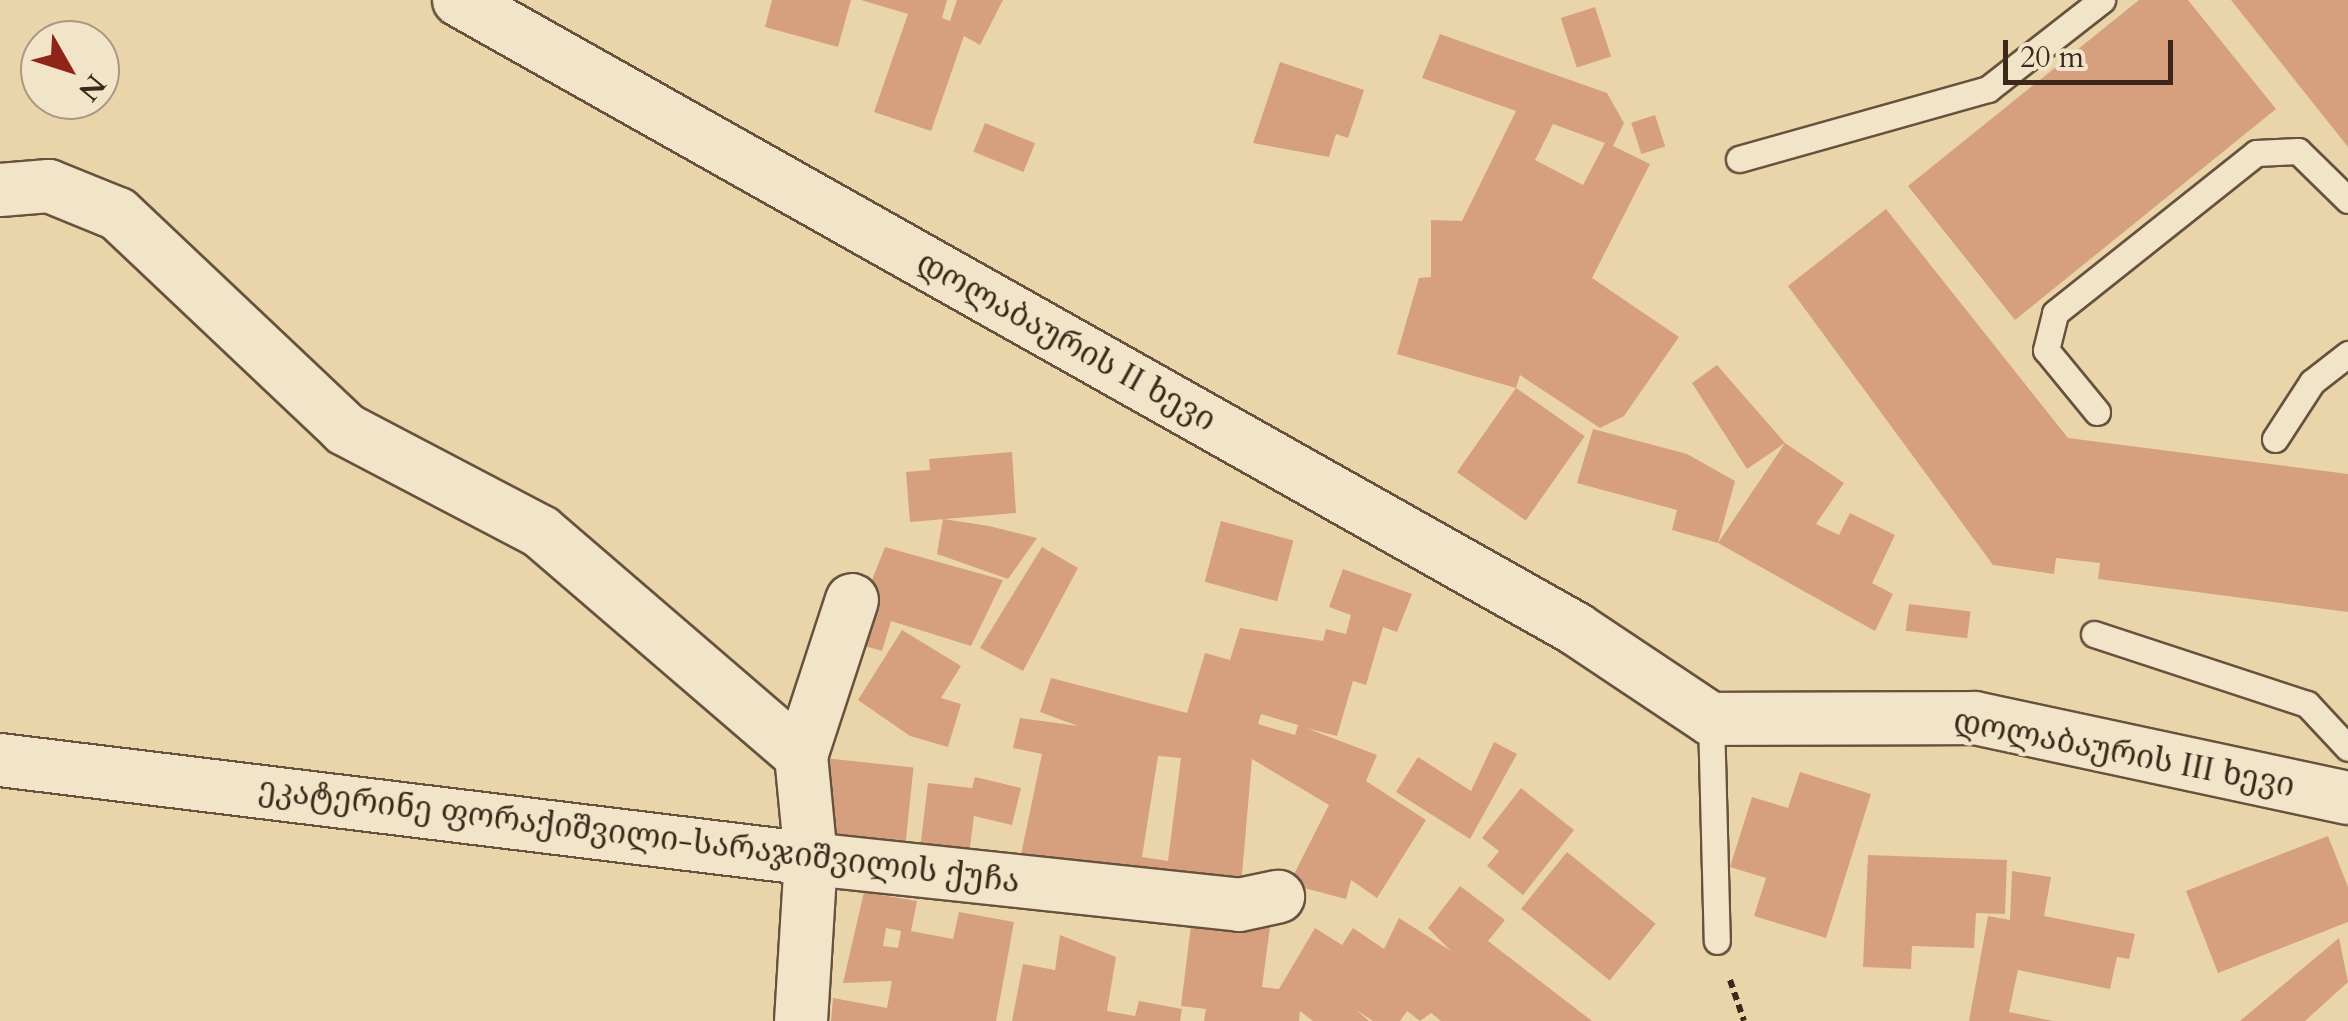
<!DOCTYPE html>
<meta charset="utf-8">
<style>
body{margin:0}
#map{position:relative;width:2348px;height:1021px;overflow:hidden;background:#ead5aa;font-family:Cardo,"Noto Serif Georgian",serif}
div>[style]{position:absolute}
.building>*{inset:0;background:#d6a07e;transform-origin:0 0}
.path>*{height:6px;margin-top:-3px;transform-origin:0;background:repeating-linear-gradient(90deg,#3c271a 0 8px,transparent 0 13px)}
.roads{filter:drop-shadow(2px 0 #68523e) drop-shadow(-2px 0 #68523e) drop-shadow(0 2px #68523e) drop-shadow(0 -2px #68523e)}
.lane>*{height:25px;margin:-12.5px;padding:0 12.5px;transform-origin:12.5px;border-radius:12.5px;background:#f1e4c8}
.street>*{height:52px;margin:-26px;padding:0 26px;transform-origin:26px;border-radius:26px;background:#f1e4c8}
span{translate:-50% -50%;white-space:nowrap;text-align:center;line-height:1.15;-webkit-text-stroke:8px #f1e4c8;paint-order:stroke}
.street-label{font-size:32px;color:#3c271a}
.north{position:absolute;left:20px;top:20px;width:100px;height:100px;box-sizing:border-box;background:#f1e4c8;border:2px solid #a99882;border-radius:50%;rotate:129deg;font-size:28px;font-weight:700;line-height:40px;text-align:center;color:#3c271a}
.north::after{content:'';display:block;margin:auto;width:35px;height:45px;background:#8f2418;clip-path:polygon(50% 0,100% 100%,50% 72%,0 100%)}
.scale{position:absolute;left:2003px;top:40px;width:170px;height:45px;box-sizing:border-box;border:5px solid #3c271a;border-top:0;padding-left:12px;font-size:30px;line-height:35px;white-space:nowrap;color:#3c271a;-webkit-text-stroke:8px #f1e4c8;paint-order:stroke}
</style>
<div id="map">
<div class="building">
<i style="clip-path:polygon(772px 0,851px 0,838px 47px,765px 27px)"></i>
<i style="clip-path:polygon(861px 0,947px 0,942px 18px,950px 21px,957px 0,1003px 0,980px 45px,964px 36px,931px 131px,874px 112px,908px 14px)"></i>
<i style="clip-path:polygon(2139px 0,2188px 0,2276px 109px,2015px 320px,1908px 186px)"></i>
<i style="clip-path:polygon(2231px 0,2348px 0,2348px 147px)"></i>
<i style="left:1595px;top:7px;width:52px;height:36px;rotate:72deg"></i>
<i style="clip-path:polygon(evenodd,1440px 34px,1607px 93px,1624px 123px,1613px 146px,1650px 164px,1592px 278px,1679px 337px,1624px 416px,1600px 428px,1520px 375px,1516px 388px,1397px 354px,1419px 278px,1431px 277px,1431px 220px,1462px 221px,1516px 111px,1422px 78px,1440px 34px,1553px 124px,1605px 143px,1583px 185px,1535px 160px,1553px 124px)"></i>
<i style="clip-path:polygon(1280px 62px,1364px 90px,1348px 138px,1336px 134px,1329px 157px,1253px 143px)"></i>
<i style="left:1655px;top:115px;width:33px;height:25px;rotate:72deg"></i>
<i style="left:985px;top:123px;width:54px;height:31px;rotate:22deg"></i>
<i style="clip-path:polygon(1886px 209px,2068px 438px,2348px 474px,2348px 612px,2098px 579px,2100px 563px,2056px 558px,2054px 574px,1993px 565px,1788px 286px)"></i>
<i style="clip-path:polygon(1717px 365px,1785px 443px,1747px 469px,1692px 383px)"></i>
<i style="left:1516px;top:388px;width:84px;height:103px;rotate:35deg"></i>
<i style="clip-path:polygon(1593px 429px,1687px 454px,1735px 481px,1718px 543px,1672px 530px,1677px 510px,1577px 483px)"></i>
<i style="clip-path:polygon(1785px 443px,1844px 483px,1816px 524px,1839px 535px,1850px 513px,1895px 535px,1872px 583px,1893px 594px,1875px 631px,1718px 543px)"></i>
<i style="clip-path:polygon(1012px 452px,1016px 513px,910px 522px,906px 472px,930px 470px,929px 459px)"></i>
<i style="clip-path:polygon(943px 519px,989px 526px,1037px 538px,1008px 579px,937px 554px)"></i>
<i style="left:1221px;top:521px;width:75px;height:63px;rotate:15deg"></i>
<i style="clip-path:polygon(885px 547px,1003px 580px,971px 646px,891px 621px,882px 651px,848px 641px)"></i>
<i style="clip-path:polygon(1042px 547px,1078px 568px,1023px 671px,980px 648px)"></i>
<i style="clip-path:polygon(evenodd,1343px 569px,1412px 594px,1397px 632px,1383px 627px,1366px 685px,1353px 681px,1337px 736px,1306px 728px,1377px 755px,1366px 781px,1426px 820px,1377px 898px,1351px 880px,1346px 899px,1289px 884px,1329px 805px,1252px 759px,1241px 886px,1019px 864px,1042px 754px,1013px 748px,1020px 718px,1078px 726px,1040px 712px,1051px 678px,1187px 713px,1205px 653px,1230px 660px,1240px 628px,1323px 641px,1326px 629px,1346px 634px,1351px 615px,1329px 607px,1343px 569px,1261px 714px,1298px 725px,1295px 735px,1258px 724px,1261px 714px,1343px 569px,1158px 756px,1181px 758px,1168px 861px,1142px 857px,1158px 756px)"></i>
<i style="left:1909px;top:604px;width:62px;height:27px;rotate:7deg"></i>
<i style="clip-path:polygon(902px 630px,961px 666px,941px 698px,961px 704px,948px 747px,910px 736px,858px 700px)"></i>
<i style="clip-path:polygon(1494px 742px,1517px 754px,1470px 839px,1396px 792px,1418px 757px,1471px 791px)"></i>
<i style="left:824px;top:758px;width:90px;height:77px;rotate:6deg"></i>
<i style="clip-path:polygon(1800px 772px,1871px 794px,1826px 938px,1754px 916px,1766px 878px,1730px 867px,1752px 797px,1788px 808px)"></i>
<i style="clip-path:polygon(975px 777px,1021px 788px,1012px 825px,974px 816px,969px 855px,920px 849px,928px 783px,972px 788px)"></i>
<i style="clip-path:polygon(1521px 788px,1574px 830px,1523px 895px,1487px 866px,1499px 851px,1482px 838px)"></i>
<i style="clip-path:polygon(2328px 836px,2348px 887px,2348px 922px,2218px 973px,2186px 891px)"></i>
<i style="left:1567px;top:852px;width:114px;height:73px;rotate:39deg"></i>
<i style="clip-path:polygon(1868px 855px,2007px 860px,2005px 914px,1976px 913px,1974px 948px,1912px 946px,1911px 969px,1863px 967px)"></i>
<i style="clip-path:polygon(2012px 871px,2051px 877px,2044px 916px,2135px 934px,2129px 959px,2117px 957px,2110px 989px,2018px 970px,2009px 1012px,2053px 1021px,1969px 1021px,1988px 916px,2010px 920px)"></i>
<i style="clip-path:polygon(1460px 886px,1505px 920px,1488px 941px,1592px 1021px,1441px 1021px,1431px 1013px,1420px 1021px,1407px 1011px,1400px 1021px,1373px 1021px,1355px 1009px,1369px 1021px,1313px 1021px,1300px 1011px,1299px 1021px,1204px 1021px,1206px 1009px,1181px 1006px,1192px 917px,1270px 927px,1262px 987px,1279px 989px,1315px 928px,1342px 945px,1353px 928px,1384px 949px,1399px 918px,1451px 951px,1428px 928px)"></i>
<i style="clip-path:polygon(evenodd,864px 892px,917px 901px,911px 931px,953px 939px,959px 912px,1014px 922px,996px 1021px,831px 1021px,833px 998px,887px 1008px,892px 981px,843px 983px,864px 892px,886px 928px,901px 931px,898px 948px,883px 946px,886px 928px)"></i>
<i style="clip-path:polygon(1060px 935px,1116px 957px,1107px 1011px,1135px 1016px,1139px 1001px,1182px 1009px,1180px 1021px,1012px 1021px,1023px 964px,1055px 970px)"></i>
<i style="clip-path:polygon(2339px 938px,2348px 982px,2305px 1021px,2240px 1021px)"></i>
</div>
<div class="path">
<i style="left:1730px;top:980px;width:43px;rotate:71.1deg"></i>
</div>
<div class="roads">
<div class="lane">
<i style="left:1739px;top:159px;width:259px;rotate:-15.7deg"></i>
<i style="left:1988px;top:89px;width:145px;rotate:-38deg"></i>
<i style="left:2097px;top:412px;width:80px;rotate:-129.4deg"></i>
<i style="left:2046px;top:350px;width:38px;rotate:-76deg"></i>
<i style="left:2055px;top:313px;width:257px;rotate:-38.5deg"></i>
<i style="left:2256px;top:153px;width:42px;rotate:-2.7deg"></i>
<i style="left:2298px;top:151px;width:70px;rotate:44.4deg"></i>
<i style="left:2275px;top:439px;width:68px;rotate:-57deg"></i>
<i style="left:2312px;top:382px;width:46px;rotate:-37.9deg"></i>
<i style="left:2094px;top:634px;width:224px;rotate:18.2deg"></i>
<i style="left:2307px;top:704px;width:60px;rotate:47deg"></i>
<i style="left:1711px;top:719px;width:222px;rotate:88.5deg"></i>
</div>
<div class="street">
<i style="left:459px;top:0;width:1282px;rotate:29.38deg"></i>
<i style="left:1576px;top:629px;width:162px;rotate:33.7deg"></i>
<i style="left:1711px;top:719px;width:264px;rotate:-0.2deg"></i>
<i style="left:1975px;top:718px;width:381px;rotate:12.1deg"></i>
<i style="left:0;top:190px;width:49px;rotate:-4.7deg"></i>
<i style="left:49px;top:186px;width:74px;rotate:22.1deg"></i>
<i style="left:118px;top:214px;width:313px;rotate:43.4deg"></i>
<i style="left:345px;top:429px;width:221px;rotate:27.7deg"></i>
<i style="left:541px;top:532px;width:343px;rotate:40.7deg"></i>
<i style="left:0;top:760px;width:817px;rotate:6.96deg"></i>
<i style="left:811px;top:859px;width:430px;rotate:6.1deg"></i>
<i style="left:1239px;top:905px;width:40px;rotate:-12deg"></i>
<i style="left:801px;top:1021px;width:162px;rotate:-86.5deg"></i>
<i style="left:811px;top:859px;width:103px;rotate:-95.5deg"></i>
<i style="left:801px;top:756px;width:164px;rotate:-71.9deg"></i>
</div>
</div>
<div class="street-label">
<span style="left:1066px;top:342px;rotate:29deg">დოლაბაურის II ხევი</span>
<span style="left:2124px;top:754px;rotate:11deg">დოლაბაურის III ხევი</span>
<span style="left:639px;top:836px;rotate:7deg">ეკატერინე ფორაქიშვილი-სარაჯიშვილის ქუჩა</span>
</div>
<div class="north">N</div>
<div class="scale">20 m</div>
</div>
